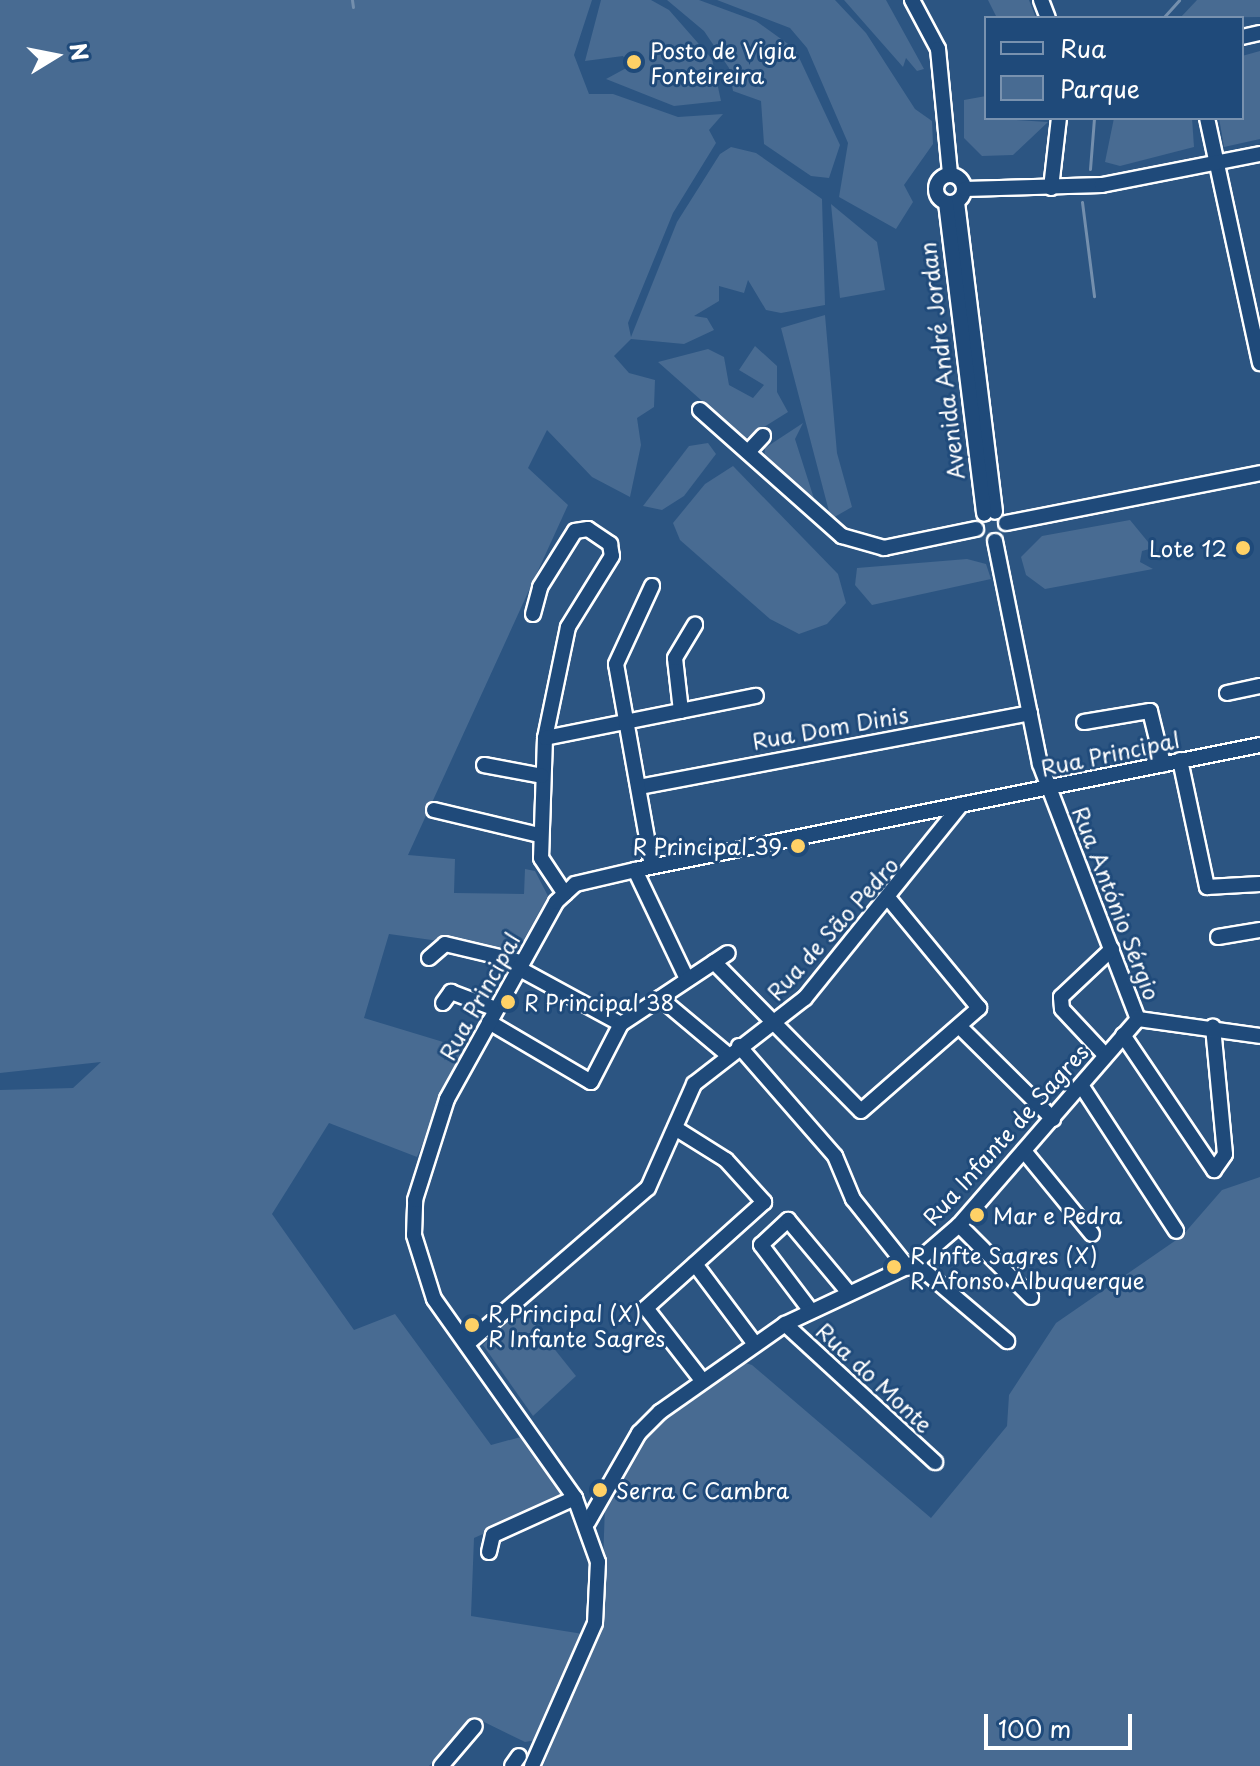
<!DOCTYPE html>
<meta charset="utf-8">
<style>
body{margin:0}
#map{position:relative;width:1260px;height:1766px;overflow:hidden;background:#2c5582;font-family:"Playpen Sans",sans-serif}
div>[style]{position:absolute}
.green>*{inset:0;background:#486b92}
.stream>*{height:3px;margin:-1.5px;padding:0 1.5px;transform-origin:1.5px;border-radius:1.5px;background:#748fad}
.roads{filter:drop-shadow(2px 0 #fff) drop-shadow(-2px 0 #fff) drop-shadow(0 2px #fff) drop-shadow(0 -2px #fff)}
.minor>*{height:14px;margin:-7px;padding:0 7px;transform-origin:7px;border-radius:7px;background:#1f4a7a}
.minor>.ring{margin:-7px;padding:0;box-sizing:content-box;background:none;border:14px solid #1f4a7a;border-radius:50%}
.dots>*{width:22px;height:22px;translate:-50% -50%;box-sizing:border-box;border:4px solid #1f4a7a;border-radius:50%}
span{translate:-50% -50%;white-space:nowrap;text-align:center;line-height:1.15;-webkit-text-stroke:6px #1f4a7a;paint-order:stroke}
.poi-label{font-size:22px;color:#fff}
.left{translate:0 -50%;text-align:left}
.right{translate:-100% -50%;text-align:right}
.street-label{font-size:22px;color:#fff}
.legend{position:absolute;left:984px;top:16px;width:260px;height:104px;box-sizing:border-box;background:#1f4a7a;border:2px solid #7992af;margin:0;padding:10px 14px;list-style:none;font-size:24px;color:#fff}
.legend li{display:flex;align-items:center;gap:16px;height:40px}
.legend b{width:40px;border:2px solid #7992af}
.north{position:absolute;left:16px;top:16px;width:80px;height:80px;-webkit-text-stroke:6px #1f4a7a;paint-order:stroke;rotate:80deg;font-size:22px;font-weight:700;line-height:32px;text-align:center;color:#fff}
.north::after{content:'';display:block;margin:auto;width:28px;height:36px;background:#fff;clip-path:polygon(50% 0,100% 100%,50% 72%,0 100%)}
.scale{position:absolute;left:984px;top:1714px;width:148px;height:36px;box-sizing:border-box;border:4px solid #fff;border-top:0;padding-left:10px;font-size:24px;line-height:28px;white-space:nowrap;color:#fff;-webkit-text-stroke:6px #1f4a7a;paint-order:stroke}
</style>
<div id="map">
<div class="green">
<i style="clip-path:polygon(0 0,592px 0,574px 55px,589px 94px,613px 94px,678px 117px,723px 114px,709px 130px,716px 143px,673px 213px,628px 323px,631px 337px,677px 222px,720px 154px,731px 147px,756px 153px,822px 199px,825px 305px,781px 313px,766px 310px,748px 280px,744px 293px,719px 286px,719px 301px,694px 316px,707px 318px,714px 330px,684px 344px,631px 339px,614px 356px,629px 373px,655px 380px,654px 407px,637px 418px,641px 445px,630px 497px,592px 477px,547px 430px,528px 468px,568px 505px,408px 855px,455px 859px,454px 893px,524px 894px,525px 869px,535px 871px,548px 896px,517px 952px,389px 934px,364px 1018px,463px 1048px,417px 1157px,329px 1123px,272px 1214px,354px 1330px,395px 1314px,491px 1445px,528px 1435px,565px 1497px,474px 1538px,471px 1616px,583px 1634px,536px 1740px,525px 1742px,476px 1718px,429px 1766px,0 1766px,0 1090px,73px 1088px,101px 1062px,0 1073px)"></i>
<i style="clip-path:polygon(601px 0,651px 0,669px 10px,712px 59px,721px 101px,674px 106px,606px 79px,630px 66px,623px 56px,585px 61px)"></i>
<i style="clip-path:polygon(667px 0,699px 0,756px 21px,795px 49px,840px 145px,829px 178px,811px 176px,764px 144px,761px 101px,733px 91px,729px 68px,704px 31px)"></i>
<i style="clip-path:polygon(717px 0,835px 0,866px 33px,915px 109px,932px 121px,933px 144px,904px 185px,913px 202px,896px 229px,839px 197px,848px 143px,807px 48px,790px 28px)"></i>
<i style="clip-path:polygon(844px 0,886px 0,924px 69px,917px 71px,906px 58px,903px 67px)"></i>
<i style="clip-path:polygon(988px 0,1029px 0,1036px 18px,997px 18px)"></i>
<i style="clip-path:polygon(1197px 0,1260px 0,1260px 17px,1180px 18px)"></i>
<i style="clip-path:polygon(1260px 51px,1260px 139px,1224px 147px,1219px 118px,1242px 118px,1242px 56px)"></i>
<i style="clip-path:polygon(986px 96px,986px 118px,1048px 122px,1013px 155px,982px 156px,964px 138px,964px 100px)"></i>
<i style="clip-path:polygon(1114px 118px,1192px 118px,1194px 147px,1120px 166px,1105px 162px)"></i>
<i style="clip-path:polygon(831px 204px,877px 242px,885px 290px,840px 298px)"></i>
<i style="clip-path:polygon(825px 315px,837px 453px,852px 507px,831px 519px,781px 328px)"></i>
<i style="clip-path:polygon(755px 346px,777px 366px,777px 392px,788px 412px,745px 439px,658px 362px,708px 349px,724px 357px,729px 385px,753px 398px,764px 385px,739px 370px)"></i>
<i style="clip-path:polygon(803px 423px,795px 439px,817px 508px,764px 461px,765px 448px)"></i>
<i style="clip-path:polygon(708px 443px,716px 454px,684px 496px,662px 510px,643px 506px,689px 446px)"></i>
<i style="clip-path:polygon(733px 466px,838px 574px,846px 603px,827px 624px,799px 634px,770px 619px,680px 540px,673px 523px,705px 484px)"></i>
<i style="clip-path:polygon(1130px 520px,1153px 548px,1142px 551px,1140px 562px,1153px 569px,1045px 589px,1026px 575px,1021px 557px,1042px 536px)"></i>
<i style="clip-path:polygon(967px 559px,986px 564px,991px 579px,872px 605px,855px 585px,857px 568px)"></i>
<i style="clip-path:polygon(1260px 1177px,1260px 1766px,543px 1766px,601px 1622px,605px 1505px,641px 1441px,666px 1413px,739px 1361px,752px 1365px,931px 1518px,1007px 1426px,1009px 1395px,1056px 1323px,1182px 1236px,1222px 1190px)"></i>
<i style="clip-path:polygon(520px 1306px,576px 1376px,533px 1416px,483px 1345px)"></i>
</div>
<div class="stream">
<i style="left:352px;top:0;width:7px;rotate:82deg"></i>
<i style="left:1163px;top:18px;width:24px;rotate:-48deg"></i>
<i style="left:1090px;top:169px;width:51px;rotate:-85.5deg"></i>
<i style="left:1082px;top:202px;width:95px;rotate:82.7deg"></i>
</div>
<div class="roads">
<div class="minor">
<i style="left:912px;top:0;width:55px;rotate:62deg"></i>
<i style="left:938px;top:49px;width:126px;rotate:84.5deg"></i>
<i style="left:1041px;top:0;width:19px;rotate:69deg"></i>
<i style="left:1242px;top:37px;width:18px;rotate:-13deg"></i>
<i style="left:1207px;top:118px;width:251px;rotate:77.8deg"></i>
<i class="ring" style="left:936px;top:175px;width:14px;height:14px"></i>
<i style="left:1051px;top:188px;width:70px;rotate:-83.5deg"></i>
<i style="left:965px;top:189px;width:137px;rotate:-1.7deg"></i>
<i style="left:1102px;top:185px;width:161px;rotate:-11.1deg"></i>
<i style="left:957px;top:202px;width:312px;rotate:83deg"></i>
<i style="left:946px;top:203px;width:313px;rotate:83deg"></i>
<i style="left:700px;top:410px;width:190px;rotate:41.6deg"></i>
<i style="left:842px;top:536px;width:44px;rotate:15.9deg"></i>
<i style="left:884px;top:548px;width:94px;rotate:-11.7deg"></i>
<i style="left:748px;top:452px;width:22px;rotate:-47deg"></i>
<i style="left:1006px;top:523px;width:259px;rotate:-11.1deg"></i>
<i style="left:995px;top:541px;width:227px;rotate:78.6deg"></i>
<i style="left:1040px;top:764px;width:273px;rotate:69deg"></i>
<i style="left:533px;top:614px;width:28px;rotate:-75deg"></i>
<i style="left:540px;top:587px;width:66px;rotate:-58deg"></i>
<i style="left:575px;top:531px;width:13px;rotate:-9deg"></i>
<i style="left:588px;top:529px;width:27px;rotate:34deg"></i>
<i style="left:610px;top:544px;width:12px;rotate:81deg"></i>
<i style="left:612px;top:556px;width:84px;rotate:121.8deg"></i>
<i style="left:568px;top:627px;width:113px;rotate:101.7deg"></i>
<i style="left:545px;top:738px;width:120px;rotate:91.9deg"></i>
<i style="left:541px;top:858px;width:43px;rotate:56.3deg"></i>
<i style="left:1227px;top:693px;width:34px;rotate:-12deg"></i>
<i style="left:681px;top:711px;width:53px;rotate:-96.5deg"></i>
<i style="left:675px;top:658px;width:39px;rotate:-59deg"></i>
<i style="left:1084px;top:722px;width:67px;rotate:-9.5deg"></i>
<i style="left:1150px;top:711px;width:55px;rotate:76.2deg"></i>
<i style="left:545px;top:738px;width:215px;rotate:-11.3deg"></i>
<i style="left:1180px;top:760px;width:130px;rotate:78deg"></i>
<i style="left:1207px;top:887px;width:53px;rotate:-3.2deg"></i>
<i style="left:484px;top:765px;width:59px;rotate:10.7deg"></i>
<i style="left:639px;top:787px;width:398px;rotate:-10.7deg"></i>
<i style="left:434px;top:810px;width:108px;rotate:13.4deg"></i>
<i style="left:652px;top:866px;width:205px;rotate:-100.1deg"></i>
<i style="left:616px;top:664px;width:86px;rotate:-65.2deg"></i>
<i style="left:635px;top:870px;width:121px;rotate:64.5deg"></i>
<i style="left:1218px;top:937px;width:43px;rotate:-9.5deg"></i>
<i style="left:429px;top:958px;width:21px;rotate:-41deg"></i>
<i style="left:445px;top:944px;width:78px;rotate:13.3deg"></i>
<i style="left:714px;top:962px;width:209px;rotate:45.4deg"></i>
<i style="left:861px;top:1111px;width:157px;rotate:-41.1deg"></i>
<i style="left:979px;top:1008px;width:141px;rotate:-129.5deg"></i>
<i style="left:518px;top:968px;width:117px;rotate:28.5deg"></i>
<i style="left:660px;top:998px;width:87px;rotate:39.9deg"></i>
<i style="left:443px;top:1003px;width:14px;rotate:-54deg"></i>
<i style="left:451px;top:992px;width:48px;rotate:20.7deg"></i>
<i style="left:489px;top:1022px;width:118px;rotate:30.5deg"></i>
<i style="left:591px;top:1082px;width:65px;rotate:-62.7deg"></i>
<i style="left:621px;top:1024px;width:128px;rotate:-33.6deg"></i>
<i style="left:960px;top:1027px;width:131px;rotate:44.7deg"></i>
<i style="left:1123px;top:1035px;width:163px;rotate:56deg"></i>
<i style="left:1214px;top:1170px;width:19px;rotate:-55deg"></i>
<i style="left:1225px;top:1154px;width:128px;rotate:-95.4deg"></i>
<i style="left:739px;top:1046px;width:146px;rotate:48.9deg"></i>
<i style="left:835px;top:1156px;width:47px;rotate:67.3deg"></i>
<i style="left:853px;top:1199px;width:88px;rotate:51.4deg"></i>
<i style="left:1105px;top:1055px;width:63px;rotate:-133.1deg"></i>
<i style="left:1062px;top:1009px;width:12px;rotate:-95deg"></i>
<i style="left:1061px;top:997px;width:70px;rotate:-43.3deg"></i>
<i style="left:1081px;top:1085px;width:174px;rotate:56.9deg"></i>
<i style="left:675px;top:1128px;width:60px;rotate:32.1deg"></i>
<i style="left:726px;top:1160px;width:57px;rotate:47.9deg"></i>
<i style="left:764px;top:1202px;width:159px;rotate:138.1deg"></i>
<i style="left:646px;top:1308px;width:90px;rotate:52.2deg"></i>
<i style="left:1024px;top:1151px;width:107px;rotate:50.7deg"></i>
<i style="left:959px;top:1225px;width:102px;rotate:45deg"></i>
<i style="left:915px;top:1263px;width:121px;rotate:40.3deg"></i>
<i style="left:695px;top:1264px;width:99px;rotate:53.2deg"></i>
<i style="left:811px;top:1311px;width:83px;rotate:-127.1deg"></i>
<i style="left:761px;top:1245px;width:37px;rotate:-43deg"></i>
<i style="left:788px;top:1220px;width:95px;rotate:50.1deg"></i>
<i style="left:785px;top:1324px;width:204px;rotate:42.6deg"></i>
<i style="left:467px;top:1344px;width:239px;rotate:-40.8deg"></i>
<i style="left:648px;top:1188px;width:114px;rotate:-66.1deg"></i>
<i style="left:694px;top:1084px;width:140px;rotate:-37.8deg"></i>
<i style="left:805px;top:998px;width:248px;rotate:-51.1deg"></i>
<i style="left:588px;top:1522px;width:103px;rotate:-60.2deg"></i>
<i style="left:639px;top:1433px;width:30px;rotate:-45deg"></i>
<i style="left:660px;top:1412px;width:153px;rotate:-35.1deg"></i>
<i style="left:785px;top:1324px;width:144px;rotate:-25.1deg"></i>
<i style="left:915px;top:1263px;width:58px;rotate:-40.8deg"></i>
<i style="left:959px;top:1225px;width:273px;rotate:-49deg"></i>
<i style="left:1138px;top:1019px;width:123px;rotate:7.9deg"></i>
<i style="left:489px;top:1552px;width:17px;rotate:-77deg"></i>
<i style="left:493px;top:1535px;width:90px;rotate:-24.3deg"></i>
<i style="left:441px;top:1766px;width:52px;rotate:-49.6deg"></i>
<i style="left:512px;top:1766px;width:12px;rotate:-55deg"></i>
<i style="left:532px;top:1766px;width:156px;rotate:-66.2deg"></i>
<i style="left:595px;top:1623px;width:61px;rotate:-87.2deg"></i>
<i style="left:598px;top:1562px;width:68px;rotate:-109.8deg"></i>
<i style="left:575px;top:1498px;width:244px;rotate:-125.3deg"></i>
<i style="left:434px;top:1299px;width:67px;rotate:-107.4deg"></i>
<i style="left:414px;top:1235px;width:35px;rotate:-88deg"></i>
<i style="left:415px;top:1200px;width:106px;rotate:-72.4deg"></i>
<i style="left:447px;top:1099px;width:225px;rotate:-61deg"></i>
<i style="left:556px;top:902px;width:26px;rotate:-43deg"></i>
<i style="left:575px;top:884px;width:62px;rotate:-13.1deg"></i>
<i style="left:635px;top:870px;width:637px;rotate:-11.31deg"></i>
</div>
</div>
<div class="dots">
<i style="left:634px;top:62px;background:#ffd166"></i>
<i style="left:1243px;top:548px;background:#ffd166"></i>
<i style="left:798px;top:846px;background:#ffd166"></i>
<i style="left:508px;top:1002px;background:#ffd166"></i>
<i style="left:977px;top:1215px;background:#ffd166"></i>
<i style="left:894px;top:1267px;background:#ffd166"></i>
<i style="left:472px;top:1325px;background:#ffd166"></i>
<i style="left:600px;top:1490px;background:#ffd166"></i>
</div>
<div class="poi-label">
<span class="left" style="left:650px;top:62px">Posto de Vigia<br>Fonteireira</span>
<span class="right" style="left:1227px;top:548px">Lote 12</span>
<span class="right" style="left:782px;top:846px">R Principal 39</span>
<span class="left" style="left:524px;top:1002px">R Principal 38</span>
<span class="left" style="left:993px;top:1215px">Mar e Pedra</span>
<span class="left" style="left:910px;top:1267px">R Infte Sagres (X)<br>R Afonso Albuquerque</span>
<span class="left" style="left:488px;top:1325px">R Principal (X)<br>R Infante Sagres</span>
<span class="left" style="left:616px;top:1490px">Serra C Cambra</span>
</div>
<div class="street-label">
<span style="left:941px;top:361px;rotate:-97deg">Avenida André Jordan</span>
<span style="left:830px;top:727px;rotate:-10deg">Rua Dom Dinis</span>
<span style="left:1110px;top:753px;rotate:-12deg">Rua Principal</span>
<span style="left:1117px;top:903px;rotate:69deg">Rua António Sérgio</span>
<span style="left:832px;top:928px;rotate:-48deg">Rua de São Pedro</span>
<span style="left:479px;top:996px;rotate:-61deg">Rua Principal</span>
<span style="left:1005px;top:1134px;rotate:-48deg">Rua Infante de Sagres</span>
<span style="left:875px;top:1377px;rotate:43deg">Rua do Monte</span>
</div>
<ul class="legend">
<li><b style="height:10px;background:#1f4a7a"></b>Rua</li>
<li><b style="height:22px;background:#486b92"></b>Parque</li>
</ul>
<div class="north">N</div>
<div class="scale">100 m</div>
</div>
